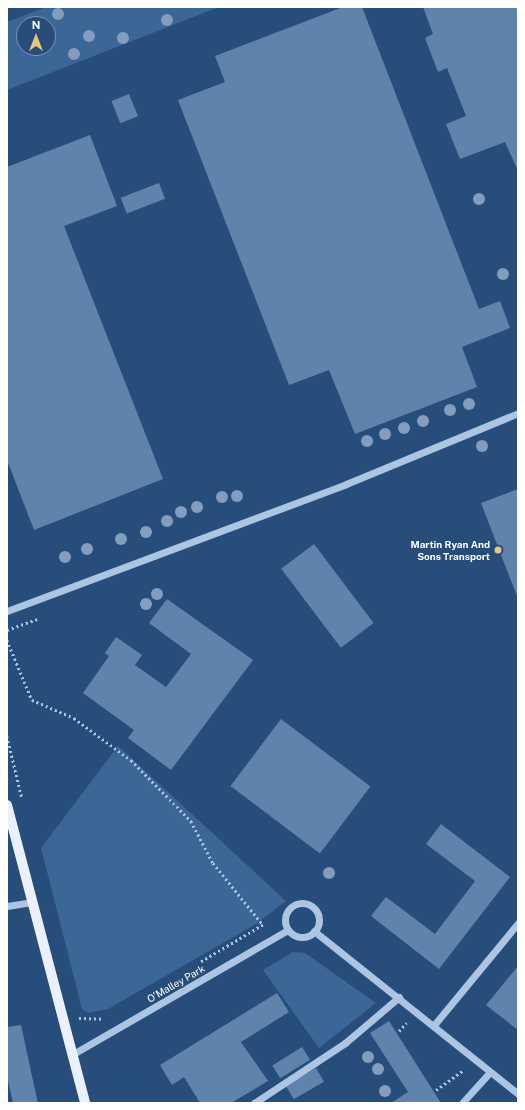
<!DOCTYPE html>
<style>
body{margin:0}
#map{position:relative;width:525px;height:1110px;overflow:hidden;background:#274d7a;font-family:"Public Sans",sans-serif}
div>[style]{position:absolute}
.green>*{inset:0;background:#3b6797}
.building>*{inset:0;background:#6083ab;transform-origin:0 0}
.path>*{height:2.5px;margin-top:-1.25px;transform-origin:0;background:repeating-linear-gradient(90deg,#abc5e3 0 2px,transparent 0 5px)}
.minor>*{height:7px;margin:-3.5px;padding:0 3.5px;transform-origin:3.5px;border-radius:3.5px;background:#abc5e3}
.minor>.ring{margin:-3.5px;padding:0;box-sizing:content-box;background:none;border:7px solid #abc5e3;border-radius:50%}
.major>*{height:10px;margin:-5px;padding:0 5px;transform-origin:5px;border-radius:5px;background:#eaf1fc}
.trees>*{width:12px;height:12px;margin:-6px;border-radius:50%;background:#829dbd}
.dots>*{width:11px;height:11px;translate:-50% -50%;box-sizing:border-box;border:2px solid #274d7a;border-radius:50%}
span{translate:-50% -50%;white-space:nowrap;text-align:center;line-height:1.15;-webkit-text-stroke:3.5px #274d7a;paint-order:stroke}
.poi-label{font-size:10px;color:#fff;font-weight:700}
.right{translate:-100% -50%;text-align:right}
.street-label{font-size:10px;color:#fff}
.frame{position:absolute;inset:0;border:8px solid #fff;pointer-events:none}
.north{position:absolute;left:16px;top:16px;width:40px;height:40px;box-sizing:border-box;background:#274d7a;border:1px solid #7d94af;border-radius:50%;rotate:0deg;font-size:11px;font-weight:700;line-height:16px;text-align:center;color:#fff}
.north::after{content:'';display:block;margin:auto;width:14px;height:18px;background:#ebc571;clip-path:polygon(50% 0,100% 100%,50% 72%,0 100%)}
</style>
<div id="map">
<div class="green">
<i style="clip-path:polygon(evenodd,46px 7px,219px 7px,7px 90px,7px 22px,46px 7px,24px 24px,48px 24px,48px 48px,24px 48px,24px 24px)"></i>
<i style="clip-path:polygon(118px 746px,286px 901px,256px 924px,108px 1009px,88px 1013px,82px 1009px,41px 848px)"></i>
<i style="clip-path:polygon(293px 952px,305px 953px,376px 1003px,319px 1048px,263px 970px)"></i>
</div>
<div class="building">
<i style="clip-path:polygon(343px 7px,362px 7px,479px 309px,500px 301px,510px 328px,462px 347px,477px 387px,355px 434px,329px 370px,289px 385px,178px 100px,225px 82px,215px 56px)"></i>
<i style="clip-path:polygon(423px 7px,518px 7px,518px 171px,505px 142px,460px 159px,446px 124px,466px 116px,447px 68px,438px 72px,425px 38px,433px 34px)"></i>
<i style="left:129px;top:94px;width:24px;height:19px;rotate:68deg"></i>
<i style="clip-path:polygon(90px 135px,117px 206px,64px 226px,163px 479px,34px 530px,7px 460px,7px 167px)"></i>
<i style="left:159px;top:183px;width:17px;height:41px;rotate:69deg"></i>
<i style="clip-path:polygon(518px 489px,518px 596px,517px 596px,481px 503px)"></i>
<i style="left:314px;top:544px;width:99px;height:41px;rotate:53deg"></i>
<i style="clip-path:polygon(167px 599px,253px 660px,171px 770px,128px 738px,134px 730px,83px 693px,109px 656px,105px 653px,116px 637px,142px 655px,135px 665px,166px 687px,191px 654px,149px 623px)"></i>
<i style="left:281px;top:719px;width:112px;height:84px;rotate:37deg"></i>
<i style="clip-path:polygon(441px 824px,510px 877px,439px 969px,371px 916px,386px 897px,435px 934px,475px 881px,426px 844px)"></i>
<i style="clip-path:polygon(518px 966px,518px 1030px,486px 1005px)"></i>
<i style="clip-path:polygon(277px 993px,289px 1012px,241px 1042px,268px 1081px,231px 1103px,200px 1103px,184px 1077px,172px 1085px,160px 1065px)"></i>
<i style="clip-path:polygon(389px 1021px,427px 1081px,441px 1103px,391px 1103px,408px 1092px,370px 1033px)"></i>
<i style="clip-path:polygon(21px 1025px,32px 1076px,38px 1103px,13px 1103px,7px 1076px,7px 1027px)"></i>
<i style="left:302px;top:1047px;width:15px;height:35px;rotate:58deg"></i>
<i style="left:316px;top:1068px;width:16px;height:35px;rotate:60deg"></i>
</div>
<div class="path">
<i style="left:7px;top:630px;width:32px;rotate:-20deg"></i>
<i style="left:7px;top:640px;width:65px;rotate:67.4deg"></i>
<i style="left:32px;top:700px;width:46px;rotate:23.2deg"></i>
<i style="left:74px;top:718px;width:71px;rotate:36.4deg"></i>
<i style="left:131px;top:760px;width:86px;rotate:45.5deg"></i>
<i style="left:191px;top:821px;width:47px;rotate:62.4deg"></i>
<i style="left:213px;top:863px;width:80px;rotate:51.1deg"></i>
<i style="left:263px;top:925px;width:72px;rotate:149.2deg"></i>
<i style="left:7px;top:736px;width:64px;rotate:76.4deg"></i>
<i style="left:79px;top:1018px;width:24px;rotate:2deg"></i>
<i style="left:399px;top:1031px;width:11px;rotate:-49deg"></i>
<i style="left:436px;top:1090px;width:34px;rotate:-36deg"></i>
</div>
<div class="minor">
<i style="left:7px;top:611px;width:362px;rotate:-20.5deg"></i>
<i style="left:346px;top:484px;width:186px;rotate:-22.4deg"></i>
<i class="ring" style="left:285px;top:903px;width:27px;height:27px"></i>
<i style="left:7px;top:906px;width:25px;rotate:-9deg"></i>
<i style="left:314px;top:931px;width:261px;rotate:38.6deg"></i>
<i style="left:434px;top:1025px;width:132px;rotate:-50.5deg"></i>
<i style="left:73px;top:1054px;width:248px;rotate:-30deg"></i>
<i style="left:254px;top:1103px;width:109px;rotate:-33.4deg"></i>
<i style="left:345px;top:1043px;width:71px;rotate:-40.4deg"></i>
<i style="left:462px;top:1103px;width:42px;rotate:-47.9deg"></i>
</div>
<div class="major">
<i style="left:7px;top:805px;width:308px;rotate:75.3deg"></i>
</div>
<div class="trees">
<i style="left:58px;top:14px"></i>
<i style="left:167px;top:20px"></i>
<i style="left:89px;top:36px"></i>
<i style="left:123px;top:38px"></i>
<i style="left:74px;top:54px"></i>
<i style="left:479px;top:199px"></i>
<i style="left:503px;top:274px"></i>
<i style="left:469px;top:404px"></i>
<i style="left:450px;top:410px"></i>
<i style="left:423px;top:421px"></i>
<i style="left:404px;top:428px"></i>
<i style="left:385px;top:434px"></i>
<i style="left:367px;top:441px"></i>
<i style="left:482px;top:446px"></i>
<i style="left:237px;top:496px"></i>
<i style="left:222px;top:497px"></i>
<i style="left:197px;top:507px"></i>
<i style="left:181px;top:512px"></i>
<i style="left:167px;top:521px"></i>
<i style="left:146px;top:532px"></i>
<i style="left:121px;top:539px"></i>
<i style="left:87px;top:549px"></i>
<i style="left:65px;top:557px"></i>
<i style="left:157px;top:594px"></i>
<i style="left:146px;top:604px"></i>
<i style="left:329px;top:873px"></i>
<i style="left:368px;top:1057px"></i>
<i style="left:378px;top:1069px"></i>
<i style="left:385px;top:1091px"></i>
</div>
<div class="dots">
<i style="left:498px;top:550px;background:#ebc571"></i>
</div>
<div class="poi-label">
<span class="right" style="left:490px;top:550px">Martin Ryan And<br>Sons Transport</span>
</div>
<div class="street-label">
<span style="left:176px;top:984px;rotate:-30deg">O'Malley Park</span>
</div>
<div class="frame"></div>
<div class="north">N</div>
</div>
